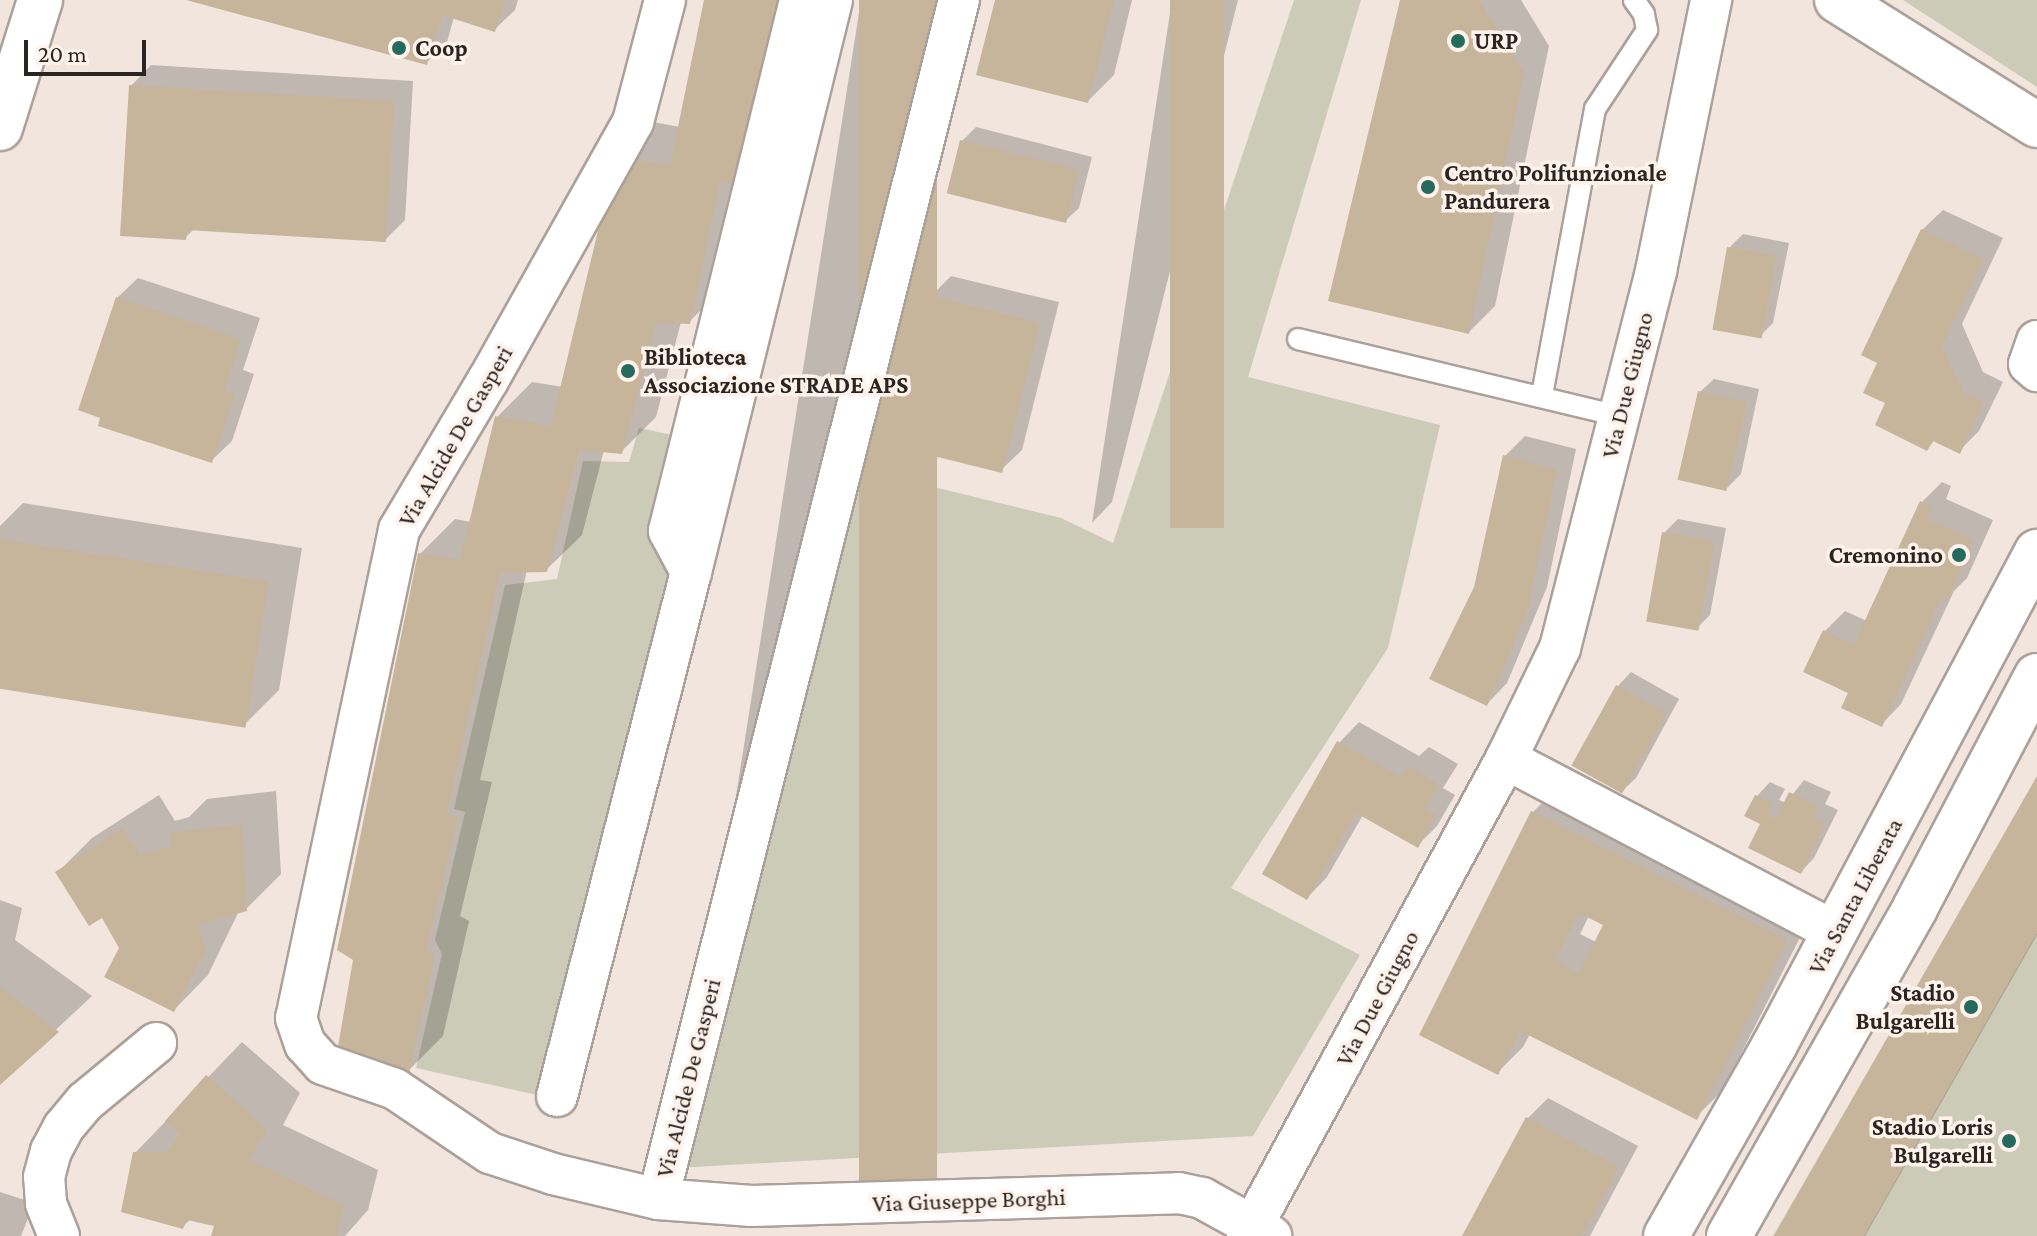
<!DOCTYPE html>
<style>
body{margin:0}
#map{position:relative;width:2037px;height:1236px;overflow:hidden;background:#f1e5de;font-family:"Crimson Pro",serif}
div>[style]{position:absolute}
.green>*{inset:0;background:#cccbb8}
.shadow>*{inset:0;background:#0003}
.building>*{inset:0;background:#c6b59a;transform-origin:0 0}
.roads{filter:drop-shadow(2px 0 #aca19a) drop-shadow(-2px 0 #aca19a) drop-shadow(0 2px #aca19a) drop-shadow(0 -2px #aca19a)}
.lane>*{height:20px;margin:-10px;padding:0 10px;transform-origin:10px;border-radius:10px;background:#fff}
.street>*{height:40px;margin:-20px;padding:0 20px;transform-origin:20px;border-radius:20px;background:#fff}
.secondary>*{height:44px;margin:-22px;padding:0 22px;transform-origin:22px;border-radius:22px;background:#fff}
.dots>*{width:22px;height:22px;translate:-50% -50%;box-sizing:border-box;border:4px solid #fef2eb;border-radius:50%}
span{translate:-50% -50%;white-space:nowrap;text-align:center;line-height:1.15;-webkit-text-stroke:7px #fef2eb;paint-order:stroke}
.poi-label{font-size:24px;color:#2a2522;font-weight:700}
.left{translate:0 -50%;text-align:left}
.right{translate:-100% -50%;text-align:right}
.street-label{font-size:24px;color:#2a2522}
.scale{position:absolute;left:24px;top:40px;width:122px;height:36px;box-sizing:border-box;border:4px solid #2a2522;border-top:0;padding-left:10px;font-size:24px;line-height:28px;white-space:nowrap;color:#2a2522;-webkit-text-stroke:6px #fef2eb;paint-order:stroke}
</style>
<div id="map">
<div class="green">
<i style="clip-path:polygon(1294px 0,1361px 0,1248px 377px,1440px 425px,1388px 648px,1231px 888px,1360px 955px,1253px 1136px,676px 1168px,856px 468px,1061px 518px,1113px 543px)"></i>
<i style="clip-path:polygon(1903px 0,2037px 0,2037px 87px)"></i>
<i style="clip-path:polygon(639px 428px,682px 437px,676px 571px,537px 1095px,416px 1068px,442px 954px,435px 940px,465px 812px,454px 809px,505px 585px,557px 579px,583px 461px,629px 462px)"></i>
<i style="clip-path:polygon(2037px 778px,2037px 1236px,1773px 1236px)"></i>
</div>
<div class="shadow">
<i style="clip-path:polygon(189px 0,518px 0,515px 10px,494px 30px,454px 17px,447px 42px,427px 62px)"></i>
<i style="clip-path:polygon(706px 0,808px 0,724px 287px,689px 322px,681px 322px,656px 417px,621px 452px,604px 450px,582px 535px,546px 570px,527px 570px,480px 780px,492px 782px,460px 916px,469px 921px,443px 1036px,408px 1071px,420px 554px,455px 519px,471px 522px,497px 417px,532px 382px,563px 387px,618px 157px,653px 122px,680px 127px)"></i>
<i style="clip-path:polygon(861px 0,962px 0,682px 1140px)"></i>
<i style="clip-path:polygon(997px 0,1132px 0,1114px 75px,1088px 101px)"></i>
<i style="clip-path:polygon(1172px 0,1238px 0,1112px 502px,1092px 523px)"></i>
<i style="clip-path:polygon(1402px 0,1521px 0,1549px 46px,1495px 306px,1469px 332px)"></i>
<i style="clip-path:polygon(151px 65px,413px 81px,405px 220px,385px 240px,194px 229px,185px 238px,131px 86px)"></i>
<i style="clip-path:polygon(976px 127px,1092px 157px,1079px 208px,1065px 221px,962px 141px)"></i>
<i style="clip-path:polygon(1943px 210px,2003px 238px,1962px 324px,1983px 372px,2003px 382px,1979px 431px,1959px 451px,1935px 440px,1927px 448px,1888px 402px,1880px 362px,1922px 230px)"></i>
<i style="clip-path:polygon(1743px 234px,1789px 243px,1773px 323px,1759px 337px,1729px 248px)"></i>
<i style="clip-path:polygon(951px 276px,1059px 302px,1022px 450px,1001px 470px,931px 296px)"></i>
<i style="clip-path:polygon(138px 278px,260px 318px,243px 370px,254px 374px,232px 441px,211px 461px,117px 298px)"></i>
<i style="clip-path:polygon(1714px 379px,1759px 389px,1741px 474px,1727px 488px,1700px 392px)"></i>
<i style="clip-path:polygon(1525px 436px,1576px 449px,1547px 587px,1507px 683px,1487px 704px,1505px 456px)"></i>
<i style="clip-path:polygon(1942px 482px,1951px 486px,1946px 499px,1993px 520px,1967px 578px,1954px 591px,1901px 704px,1881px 725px,1851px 692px,1825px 631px,1845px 611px,1867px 621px,1922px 502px)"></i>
<i style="clip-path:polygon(23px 503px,302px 548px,279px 690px,244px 725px,0 685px,0 526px)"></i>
<i style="clip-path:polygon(1678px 519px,1726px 528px,1710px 615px,1696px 629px,1664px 533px)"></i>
<i style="clip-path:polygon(1631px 672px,1679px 699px,1636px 778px,1622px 791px,1574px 765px,1618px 686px)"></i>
<i style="clip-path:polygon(1359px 722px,1419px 756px,1429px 747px,1458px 764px,1443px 788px,1455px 795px,1437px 826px,1417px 846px,1363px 815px,1327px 877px,1307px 898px,1339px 743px)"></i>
<i style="clip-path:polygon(1804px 780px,1831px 792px,1825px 804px,1838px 810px,1814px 858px,1801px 872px,1762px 823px,1757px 796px,1770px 782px,1785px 789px,1779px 800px,1786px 803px)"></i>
<i style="clip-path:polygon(2037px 780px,2037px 935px,1865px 1236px,1776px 1236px)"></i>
<i style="clip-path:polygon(evenodd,1559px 786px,1812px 914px,1722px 1091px,1696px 1117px,1530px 1034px,1523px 1047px,1497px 1073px,1533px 812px,1559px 786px,1589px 916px,1606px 924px,1596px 942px,1580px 934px,1589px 916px)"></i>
<i style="clip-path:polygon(276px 791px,281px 874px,246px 909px,239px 911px,208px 975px,174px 1010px,121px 948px,103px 915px,57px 873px,92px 838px,159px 795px,175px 821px,189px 817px,207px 799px)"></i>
<i style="clip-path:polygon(0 900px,22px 908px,15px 940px,92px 996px,0 1082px)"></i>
<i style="clip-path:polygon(242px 1042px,300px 1093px,283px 1125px,378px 1170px,368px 1210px,345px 1236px,213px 1236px,216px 1224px,191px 1219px,182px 1227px,135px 1153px)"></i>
<i style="clip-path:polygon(1548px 1098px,1638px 1146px,1590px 1236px,1464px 1236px,1528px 1118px)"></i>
<i style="clip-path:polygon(0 1192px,34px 1203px,21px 1236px,0 1236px)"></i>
</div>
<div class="building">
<i style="clip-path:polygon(186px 0,505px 0,495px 32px,442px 15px,427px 65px)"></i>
<i style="clip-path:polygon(704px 0,781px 0,742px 188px,720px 181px,690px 324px,656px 323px,622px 454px,579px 450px,547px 572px,500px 573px,447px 814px,458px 817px,426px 951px,435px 956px,409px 1074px,336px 1058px,353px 960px,337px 950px,418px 553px,460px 560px,495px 416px,551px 426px,616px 156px,670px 166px)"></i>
<i style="left:859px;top:0;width:78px;height:1197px"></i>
<i style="clip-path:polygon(995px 0,1114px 0,1088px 103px,976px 75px)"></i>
<i style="left:1170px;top:0;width:54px;height:528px"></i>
<i style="clip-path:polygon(1400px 0,1479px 0,1524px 73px,1469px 334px,1328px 301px)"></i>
<i style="clip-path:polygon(129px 85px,394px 101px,386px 242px,187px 230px,186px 240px,120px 236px)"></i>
<i style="left:960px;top:140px;width:123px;height:55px;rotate:14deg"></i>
<i style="clip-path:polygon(1921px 229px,1984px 259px,1942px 346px,1963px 392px,1984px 402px,1960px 454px,1933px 441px,1927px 451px,1875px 425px,1885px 403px,1863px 393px,1877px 363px,1861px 355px)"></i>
<i style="left:1727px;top:247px;width:50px;height:84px;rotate:10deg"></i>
<i style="left:929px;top:295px;width:114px;height:155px;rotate:14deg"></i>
<i style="clip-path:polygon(116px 297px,241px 339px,224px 391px,235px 394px,212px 463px,98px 426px,100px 418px,78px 410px)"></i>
<i style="left:1698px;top:391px;width:50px;height:91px;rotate:13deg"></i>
<i style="clip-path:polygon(1503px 455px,1557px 470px,1528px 609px,1487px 706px,1429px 679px,1474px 587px)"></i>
<i style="clip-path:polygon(1920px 501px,1932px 507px,1927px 519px,1974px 540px,1947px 600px,1941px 598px,1882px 727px,1841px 708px,1848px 693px,1803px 672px,1823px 630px,1854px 644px)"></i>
<i style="left:1662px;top:532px;width:53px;height:91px;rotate:10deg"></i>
<i style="left:0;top:539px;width:272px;height:148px;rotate:9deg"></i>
<i style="left:1616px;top:685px;width:58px;height:92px;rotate:29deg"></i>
<i style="clip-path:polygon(1337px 741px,1401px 777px,1407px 766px,1439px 784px,1425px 809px,1436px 815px,1418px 848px,1356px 813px,1307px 900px,1262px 874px)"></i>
<i style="clip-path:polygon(2037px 776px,2037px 933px,1864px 1236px,1774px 1236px)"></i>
<i style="clip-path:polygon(1789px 792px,1818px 806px,1813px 818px,1825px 824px,1801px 874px,1748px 848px,1760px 824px,1744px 816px,1755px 795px,1772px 803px,1767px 814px,1776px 819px)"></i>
<i style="clip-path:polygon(evenodd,1531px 811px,1787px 940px,1697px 1120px,1520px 1031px,1498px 1075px,1419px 1035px,1531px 811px,1579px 913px,1603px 925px,1579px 973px,1555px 960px,1579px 913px)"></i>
<i style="clip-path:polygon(242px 824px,247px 911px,197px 925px,206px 949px,174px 1012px,104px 977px,119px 948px,102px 918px,89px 926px,55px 872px,123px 828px,140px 855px,171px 847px,170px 833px)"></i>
<i style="clip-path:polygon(0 987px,59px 1032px,0 1085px)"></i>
<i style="clip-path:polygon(206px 1075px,267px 1129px,250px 1160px,344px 1205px,337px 1236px,211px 1236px,214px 1226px,187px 1220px,183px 1229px,121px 1212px,133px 1152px,166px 1152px,180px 1135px,165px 1121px)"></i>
<i style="clip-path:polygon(1526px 1117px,1619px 1167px,1582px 1236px,1462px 1236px)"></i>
</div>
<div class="roads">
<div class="lane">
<i style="left:1298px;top:339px;width:330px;rotate:13.5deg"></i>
<i style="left:1542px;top:395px;width:291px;rotate:-79.5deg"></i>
<i style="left:1595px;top:109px;width:95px;rotate:-56.6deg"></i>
<i style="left:1647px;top:30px;width:16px;rotate:-101deg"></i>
<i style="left:1644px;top:14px;width:17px;rotate:-126deg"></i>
</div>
<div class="street">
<i style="left:665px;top:0;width:126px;rotate:104.7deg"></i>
<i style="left:633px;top:122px;width:296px;rotate:119.3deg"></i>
<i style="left:488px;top:380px;width:174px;rotate:120.7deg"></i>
<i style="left:399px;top:530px;width:499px;rotate:101.9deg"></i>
<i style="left:296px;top:1018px;width:28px;rotate:71deg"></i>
<i style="left:305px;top:1044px;width:27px;rotate:48deg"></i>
<i style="left:323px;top:1064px;width:76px;rotate:19.1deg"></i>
<i style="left:395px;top:1089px;width:115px;rotate:34deg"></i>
<i style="left:490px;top:1153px;width:66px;rotate:18.4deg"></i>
<i style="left:553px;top:1174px;width:108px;rotate:13.4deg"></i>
<i style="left:658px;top:1199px;width:94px;rotate:4.3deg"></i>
<i style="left:752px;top:1206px;width:427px;rotate:-1.7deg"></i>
<i style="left:1179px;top:1193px;width:24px;rotate:12deg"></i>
<i style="left:1202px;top:1198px;width:79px;rotate:28.8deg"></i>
<i style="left:800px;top:0;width:547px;rotate:103.86deg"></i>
<i style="left:669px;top:531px;width:47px;rotate:61.8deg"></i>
<i style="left:691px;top:572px;width:589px;rotate:-76.15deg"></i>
<i style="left:2037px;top:341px;width:24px;rotate:109deg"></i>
<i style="left:2029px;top:364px;width:11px;rotate:41deg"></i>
<i style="left:1506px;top:759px;width:372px;rotate:27.7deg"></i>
<i style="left:557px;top:1096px;width:541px;rotate:-75.66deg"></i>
<i style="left:658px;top:1199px;width:1236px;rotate:-75.91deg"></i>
<i style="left:59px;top:1236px;width:35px;rotate:-112deg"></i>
<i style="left:46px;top:1203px;width:26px;rotate:-94deg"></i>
<i style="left:44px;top:1177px;width:27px;rotate:-75deg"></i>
<i style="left:51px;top:1151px;width:26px;rotate:-62deg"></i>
<i style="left:63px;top:1128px;width:35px;rotate:-50deg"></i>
<i style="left:86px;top:1101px;width:91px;rotate:-39.6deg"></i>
<i style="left:1247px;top:1236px;width:543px;rotate:-61.5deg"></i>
<i style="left:1506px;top:759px;width:123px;rotate:-64.1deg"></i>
<i style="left:1560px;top:648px;width:389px;rotate:-75.7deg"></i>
<i style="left:1656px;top:271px;width:277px;rotate:-78.5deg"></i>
</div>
<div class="secondary">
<i style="left:1837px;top:0;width:236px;rotate:32deg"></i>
<i style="left:0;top:128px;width:134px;rotate:-72.6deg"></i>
<i style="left:1666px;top:1236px;width:219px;rotate:-60.4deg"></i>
<i style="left:1774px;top:1046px;width:560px;rotate:-61.97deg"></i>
<i style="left:1729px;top:1236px;width:377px;rotate:-60.4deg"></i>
<i style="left:1915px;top:908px;width:262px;rotate:-62.3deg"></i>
</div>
</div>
<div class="dots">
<i style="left:1458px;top:41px;background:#246a5d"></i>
<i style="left:399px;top:48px;background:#246a5d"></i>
<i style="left:1428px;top:187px;background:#246a5d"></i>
<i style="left:628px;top:371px;background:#246a5d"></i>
<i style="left:1959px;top:555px;background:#246a5d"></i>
<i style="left:1971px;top:1007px;background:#246a5d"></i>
<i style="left:2009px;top:1141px;background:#246a5d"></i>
</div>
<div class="poi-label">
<span class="left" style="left:1474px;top:41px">URP</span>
<span class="left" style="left:415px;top:48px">Coop</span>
<span class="left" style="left:1444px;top:187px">Centro Polifunzionale<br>Pandurera</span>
<span class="left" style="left:644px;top:371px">Biblioteca<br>Associazione STRADE APS</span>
<span class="right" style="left:1943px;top:555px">Cremonino</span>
<span class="right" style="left:1955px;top:1007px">Stadio<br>Bulgarelli</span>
<span class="right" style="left:1993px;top:1141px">Stadio Loris<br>Bulgarelli</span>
</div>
<div class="street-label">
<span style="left:1627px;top:385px;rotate:-76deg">Via Due Giugno</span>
<span style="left:455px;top:436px;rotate:-60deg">Via Alcide De Gasperi</span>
<span style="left:1855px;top:896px;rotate:-62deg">Via Santa Liberata</span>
<span style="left:1377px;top:998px;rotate:-62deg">Via Due Giugno</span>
<span style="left:688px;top:1078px;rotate:-76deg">Via Alcide De Gasperi</span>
<span style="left:969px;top:1200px;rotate:-2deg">Via Giuseppe Borghi</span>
</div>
<div class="scale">20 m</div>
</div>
